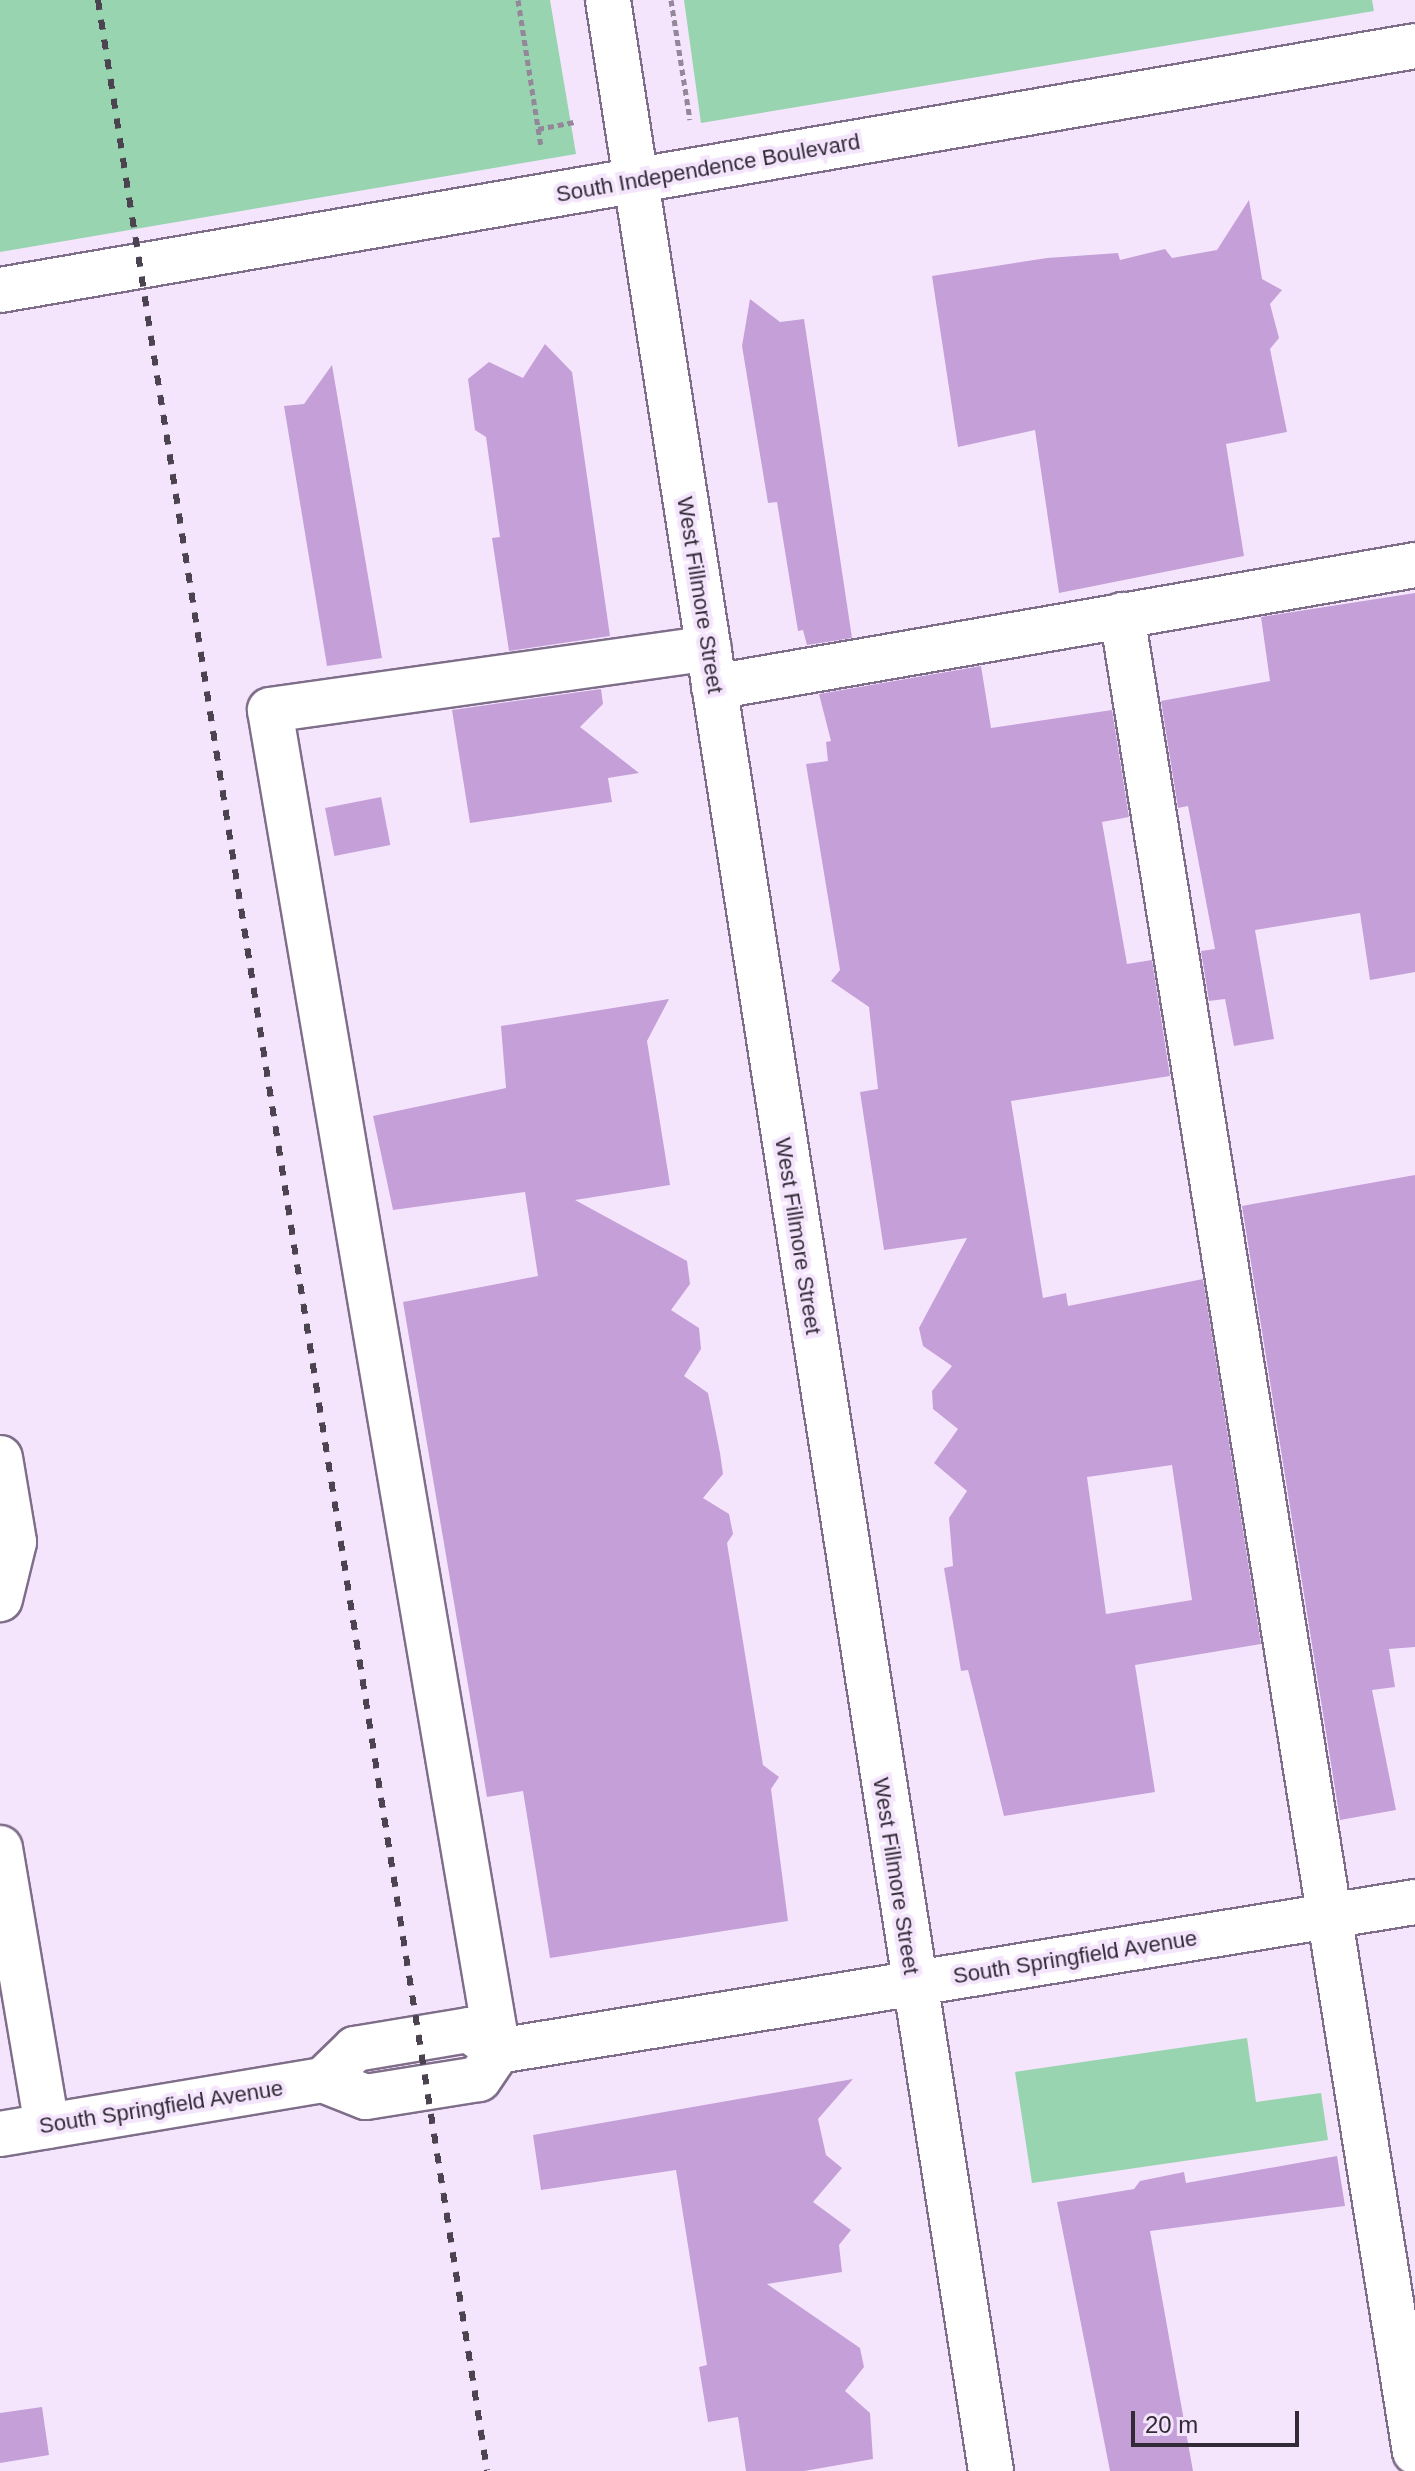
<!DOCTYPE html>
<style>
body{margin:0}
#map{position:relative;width:1415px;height:2471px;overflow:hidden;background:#f4e5fd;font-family:Helvetica,sans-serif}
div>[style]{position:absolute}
.green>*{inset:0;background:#98d4af}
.building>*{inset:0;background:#c5a0d8;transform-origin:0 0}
.path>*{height:5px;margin-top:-2.5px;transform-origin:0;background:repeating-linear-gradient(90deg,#938799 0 6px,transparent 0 10px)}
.roads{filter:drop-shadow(2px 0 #7f6e89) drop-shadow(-2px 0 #7f6e89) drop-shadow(0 2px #7f6e89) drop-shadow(0 -2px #7f6e89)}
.minor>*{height:44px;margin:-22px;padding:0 22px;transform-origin:22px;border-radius:22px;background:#fff}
.rail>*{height:6px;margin-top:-3px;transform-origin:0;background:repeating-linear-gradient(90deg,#4c4351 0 10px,transparent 0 20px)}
span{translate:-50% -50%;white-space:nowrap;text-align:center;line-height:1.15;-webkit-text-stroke:8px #f4e5fd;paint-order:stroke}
.street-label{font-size:22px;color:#322a36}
.scale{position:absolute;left:1131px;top:2411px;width:168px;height:36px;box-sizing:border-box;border:4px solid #322a36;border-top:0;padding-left:10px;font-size:24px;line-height:28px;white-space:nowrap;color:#322a36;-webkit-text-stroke:6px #f4e5fd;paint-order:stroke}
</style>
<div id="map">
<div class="green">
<i style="clip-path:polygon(0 0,550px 0,576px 154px,0 252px)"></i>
<i style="clip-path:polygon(684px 0,1372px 0,1374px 11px,701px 123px)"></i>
<i style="clip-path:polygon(1247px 2038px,1256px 2102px,1321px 2093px,1328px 2140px,1032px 2183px,1015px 2072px)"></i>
</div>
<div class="building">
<i style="clip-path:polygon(1249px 200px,1262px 279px,1282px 290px,1270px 304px,1279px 338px,1270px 349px,1287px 432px,1226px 444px,1244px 556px,1059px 593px,1035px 430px,958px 447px,932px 276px,1047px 258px,1118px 253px,1120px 260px,1165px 249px,1172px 258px,1217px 250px)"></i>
<i style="clip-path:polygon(750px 299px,780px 322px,804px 319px,852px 638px,807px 645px,803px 630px,798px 631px,777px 502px,768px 503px,742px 346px)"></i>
<i style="clip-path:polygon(545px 344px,572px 372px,610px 636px,509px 651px,492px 538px,500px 537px,486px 437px,475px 430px,468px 379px,489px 362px,523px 378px)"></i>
<i style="clip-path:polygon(332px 365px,382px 658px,327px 666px,284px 406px,304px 404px)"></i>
<i style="clip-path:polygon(1415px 593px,1415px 972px,1370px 980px,1360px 913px,1255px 930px,1274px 1039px,1234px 1046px,1225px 999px,1209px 1001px,1201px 951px,1215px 949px,1188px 806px,1178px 808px,1161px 701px,1270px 681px,1261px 617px)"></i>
<i style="clip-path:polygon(evenodd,981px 666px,991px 728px,1112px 710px,1129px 817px,1102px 822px,1127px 964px,1152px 960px,1170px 1076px,1011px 1101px,1043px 1298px,1066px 1293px,1068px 1306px,1203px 1279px,1261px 1644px,1135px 1665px,1155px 1792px,1004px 1816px,968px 1670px,961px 1671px,944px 1568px,953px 1566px,949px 1518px,967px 1491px,934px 1463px,958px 1429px,933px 1409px,932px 1391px,952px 1366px,923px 1346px,919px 1328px,967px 1238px,884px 1250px,860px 1092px,878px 1089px,869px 1007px,831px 981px,840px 970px,806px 764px,828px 761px,826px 742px,831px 741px,819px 694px,981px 666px,1172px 1465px,1192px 1600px,1106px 1614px,1087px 1477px,1172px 1465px)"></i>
<i style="clip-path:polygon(601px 689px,603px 704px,580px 727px,639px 773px,608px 778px,612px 802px,470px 823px,452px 710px)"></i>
<i style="left:381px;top:797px;width:49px;height:57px;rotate:79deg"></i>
<i style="clip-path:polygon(669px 999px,647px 1041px,670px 1185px,575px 1200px,687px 1261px,690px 1284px,671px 1310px,699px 1328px,701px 1349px,684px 1376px,708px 1393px,720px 1453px,723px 1474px,703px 1498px,729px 1514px,733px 1534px,727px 1543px,763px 1765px,779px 1777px,771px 1789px,788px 1921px,550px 1958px,523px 1791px,487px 1797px,403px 1302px,538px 1276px,525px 1192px,393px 1210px,373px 1116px,506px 1088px,501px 1026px)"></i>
<i style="clip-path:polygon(1415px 1175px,1415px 1647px,1389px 1649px,1395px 1687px,1372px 1690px,1396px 1810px,1340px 1820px,1242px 1206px)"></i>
<i style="clip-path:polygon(853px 2079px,818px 2119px,826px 2155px,842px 2168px,813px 2202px,851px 2230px,839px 2245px,842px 2272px,767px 2284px,860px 2348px,864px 2367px,845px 2391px,870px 2413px,873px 2459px,804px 2471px,746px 2471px,738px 2417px,708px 2422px,699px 2367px,707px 2365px,676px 2170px,541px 2190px,533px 2135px)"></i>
<i style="clip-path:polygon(1337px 2156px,1345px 2206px,1150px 2231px,1193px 2471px,1110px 2471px,1057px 2202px,1134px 2189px,1140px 2181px,1184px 2172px,1186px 2183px)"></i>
<i style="clip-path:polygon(42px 2407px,49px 2455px,0 2463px,0 2413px)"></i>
</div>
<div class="path">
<i style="left:518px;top:0;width:149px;rotate:81.1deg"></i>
<i style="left:671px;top:0;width:121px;rotate:81deg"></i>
<i style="left:538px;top:129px;width:38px;rotate:-11deg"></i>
</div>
<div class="roads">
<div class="minor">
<i style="left:608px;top:0;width:2501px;rotate:81.19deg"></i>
<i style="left:0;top:290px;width:1436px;rotate:-9.78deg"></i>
<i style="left:1122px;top:615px;width:1860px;rotate:80.94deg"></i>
<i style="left:714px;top:687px;width:712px;rotate:-9.87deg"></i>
<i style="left:0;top:1458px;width:85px;rotate:80.5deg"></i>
<i style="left:14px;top:1542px;width:59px;rotate:103.8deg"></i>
<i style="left:0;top:1848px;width:282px;rotate:80.4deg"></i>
<i style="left:498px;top:2051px;width:1360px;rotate:-99.65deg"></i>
<i style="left:270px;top:710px;width:443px;rotate:-8deg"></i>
<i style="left:323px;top:2080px;width:45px;rotate:-44.1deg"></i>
<i style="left:355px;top:2049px;width:116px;rotate:-9.5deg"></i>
<i style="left:469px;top:2030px;width:36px;rotate:36deg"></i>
<i style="left:0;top:2134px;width:327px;rotate:-9.5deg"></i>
<i style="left:323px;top:2080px;width:46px;rotate:21.6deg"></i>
<i style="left:366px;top:2097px;width:114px;rotate:-9.1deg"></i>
<i style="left:479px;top:2079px;width:34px;rotate:-56deg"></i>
<i style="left:498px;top:2051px;width:929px;rotate:-9.23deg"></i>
</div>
</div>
<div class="rail">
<i style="left:98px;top:0;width:2501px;rotate:81.05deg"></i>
</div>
<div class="street-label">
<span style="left:708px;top:168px;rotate:-10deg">South Independence Boulevard</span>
<span style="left:700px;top:595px;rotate:81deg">West Fillmore Street</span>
<span style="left:798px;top:1236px;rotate:81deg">West Fillmore Street</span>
<span style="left:896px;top:1876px;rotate:81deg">West Fillmore Street</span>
<span style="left:1075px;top:1957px;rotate:-9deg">South Springfield Avenue</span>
<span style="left:161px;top:2107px;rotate:-9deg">South Springfield Avenue</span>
</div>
<div class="scale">20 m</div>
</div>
